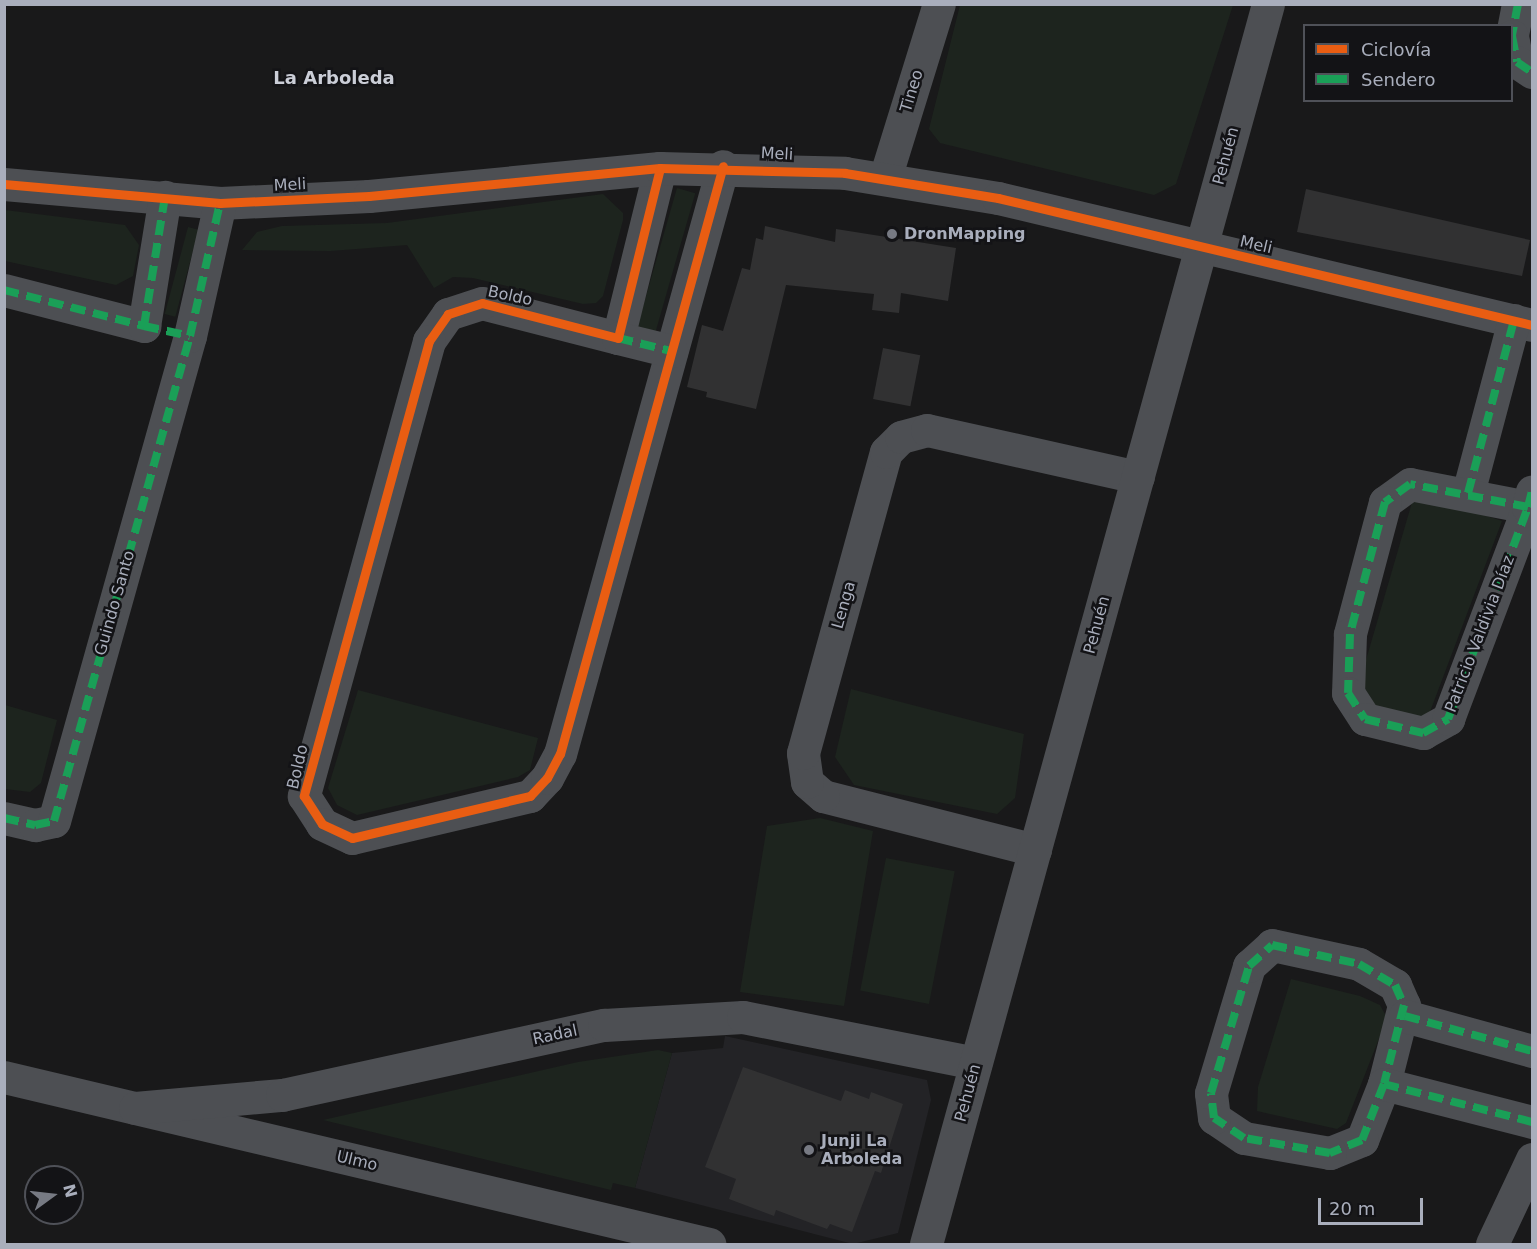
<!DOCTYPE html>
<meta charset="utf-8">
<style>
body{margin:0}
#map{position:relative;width:1537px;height:1249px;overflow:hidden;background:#19191a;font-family:"DejaVu Sans",sans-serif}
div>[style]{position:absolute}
.built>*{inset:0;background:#232326}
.green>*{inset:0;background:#1d241e;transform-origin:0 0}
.building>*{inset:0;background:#313132;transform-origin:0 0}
.minor>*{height:33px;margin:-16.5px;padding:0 16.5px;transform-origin:16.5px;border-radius:16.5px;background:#4d4f53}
.quiet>*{height:8px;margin-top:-4px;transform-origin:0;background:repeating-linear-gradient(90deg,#1a9f57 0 15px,transparent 0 23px)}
.cycleway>*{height:9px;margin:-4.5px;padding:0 4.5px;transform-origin:4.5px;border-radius:4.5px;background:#e95d12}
.dots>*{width:16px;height:16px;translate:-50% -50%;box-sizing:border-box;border:3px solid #131316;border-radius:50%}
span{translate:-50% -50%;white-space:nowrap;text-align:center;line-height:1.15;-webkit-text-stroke:5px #131316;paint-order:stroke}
.street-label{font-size:16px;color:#a9aebc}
.poi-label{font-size:16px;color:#a9aebc;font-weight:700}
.left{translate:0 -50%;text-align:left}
.neighbourhood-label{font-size:18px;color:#cbced7;font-weight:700}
.frame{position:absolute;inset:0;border:6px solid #a9aebc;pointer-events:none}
.legend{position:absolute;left:1303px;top:24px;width:210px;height:78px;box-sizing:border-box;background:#131316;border:2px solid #4f5158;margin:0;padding:8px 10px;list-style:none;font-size:18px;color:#a9aebc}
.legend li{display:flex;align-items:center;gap:12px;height:30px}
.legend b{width:30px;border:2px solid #4f5158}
.north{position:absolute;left:24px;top:1165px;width:60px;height:60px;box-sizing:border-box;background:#131316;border:2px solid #4f5158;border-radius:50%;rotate:75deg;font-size:16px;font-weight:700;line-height:24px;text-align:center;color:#a9aebc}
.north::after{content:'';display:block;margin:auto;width:21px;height:27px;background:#777a83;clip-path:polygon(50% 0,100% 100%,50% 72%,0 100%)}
.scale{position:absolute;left:1318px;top:1198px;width:105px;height:27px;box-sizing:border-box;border:3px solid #a9aebc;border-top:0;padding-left:8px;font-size:18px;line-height:21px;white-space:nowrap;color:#a9aebc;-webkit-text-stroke:4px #131316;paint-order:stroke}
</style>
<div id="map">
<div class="built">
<i style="clip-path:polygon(725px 1036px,927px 1080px,931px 1100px,898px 1233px,853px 1244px,635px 1188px,672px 1053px,723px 1048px)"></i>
</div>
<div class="green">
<i style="clip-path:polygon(960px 5px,1233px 5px,1176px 184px,1154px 195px,940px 143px,929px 129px)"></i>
<i style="left:677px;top:188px;width:19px;height:151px;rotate:16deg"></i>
<i style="clip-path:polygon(603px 194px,623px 213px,623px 220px,603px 296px,596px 303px,583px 304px,473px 278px,453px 277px,434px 288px,407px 245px,331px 251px,242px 250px,257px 232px,282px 226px,387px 223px)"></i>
<i style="clip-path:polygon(5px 210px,125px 225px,139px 245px,133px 276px,116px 285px,5px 261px)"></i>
<i style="left:188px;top:227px;width:11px;height:90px;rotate:15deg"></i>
<i style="clip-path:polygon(1415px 492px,1502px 521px,1428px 717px,1372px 711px,1361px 677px)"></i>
<i style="clip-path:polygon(851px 689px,1024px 734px,1015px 798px,997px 814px,854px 785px,835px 757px)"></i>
<i style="clip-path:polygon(358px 690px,538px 738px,530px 770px,518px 777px,357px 815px,337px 805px,328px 788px)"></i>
<i style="clip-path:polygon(5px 705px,57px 720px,41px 783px,30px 792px,5px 789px)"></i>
<i style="clip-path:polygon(820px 818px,873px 831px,844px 1006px,740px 992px,767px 826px)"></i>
<i style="left:886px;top:858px;width:70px;height:135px;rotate:11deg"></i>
<i style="clip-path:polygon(1291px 979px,1360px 996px,1380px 1005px,1387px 1018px,1346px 1123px,1337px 1129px,1257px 1111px,1258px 1087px)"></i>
<i style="clip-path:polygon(658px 1050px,672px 1053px,635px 1188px,613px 1183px,611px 1190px,323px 1120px,578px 1062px)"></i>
</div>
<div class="building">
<i style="clip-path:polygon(1306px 189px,1530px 240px,1522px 276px,1297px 232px)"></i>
<i style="clip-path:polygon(765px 226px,835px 242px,836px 229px,956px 248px,948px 301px,901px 293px,899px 313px,872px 310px,874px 294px,786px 285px,756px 409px,706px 397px,707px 392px,687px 387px,702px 325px,723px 331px,742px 268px,750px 270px,756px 238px,763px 240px)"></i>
<i style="left:883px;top:348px;width:38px;height:52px;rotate:11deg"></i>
<i style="clip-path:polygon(743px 1067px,841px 1101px,845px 1090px,869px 1099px,871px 1092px,903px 1104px,881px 1173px,875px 1171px,852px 1232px,830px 1224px,827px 1229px,776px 1210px,774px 1216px,729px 1199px,736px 1179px,705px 1167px)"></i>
</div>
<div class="minor">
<i style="left:1518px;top:4px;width:33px;rotate:101deg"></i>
<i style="left:1512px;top:36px;width:26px;rotate:79deg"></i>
<i style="left:1517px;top:62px;width:18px;rotate:34deg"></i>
<i style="left:660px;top:168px;width:175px;rotate:103.9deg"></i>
<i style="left:618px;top:338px;width:140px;rotate:-165.6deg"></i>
<i style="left:482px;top:303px;width:36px;rotate:162deg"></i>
<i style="left:448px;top:314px;width:33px;rotate:125deg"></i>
<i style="left:429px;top:341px;width:472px;rotate:105.4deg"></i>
<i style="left:304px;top:796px;width:33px;rotate:57deg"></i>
<i style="left:322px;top:824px;width:33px;rotate:25deg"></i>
<i style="left:352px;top:838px;width:183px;rotate:-13.3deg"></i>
<i style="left:530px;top:796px;width:25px;rotate:-47deg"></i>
<i style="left:547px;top:778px;width:27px;rotate:-62deg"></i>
<i style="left:560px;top:754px;width:610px;rotate:-74.51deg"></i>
<i style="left:885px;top:178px;width:182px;rotate:-72.8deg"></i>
<i style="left:4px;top:184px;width:217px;rotate:5deg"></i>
<i style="left:220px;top:203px;width:149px;rotate:-2.7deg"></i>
<i style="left:369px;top:196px;width:292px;rotate:-5.5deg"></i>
<i style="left:660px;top:168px;width:185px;rotate:1.5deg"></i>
<i style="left:845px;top:173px;width:155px;rotate:9.3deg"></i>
<i style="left:998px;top:198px;width:549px;rotate:13.38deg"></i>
<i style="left:4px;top:290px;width:145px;rotate:14.4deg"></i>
<i style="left:144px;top:326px;width:131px;rotate:-80.8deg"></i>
<i style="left:618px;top:338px;width:55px;rotate:13.8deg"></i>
<i style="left:1468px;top:493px;width:179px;rotate:-75.1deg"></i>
<i style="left:1528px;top:507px;width:120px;rotate:-169deg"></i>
<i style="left:1410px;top:484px;width:31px;rotate:144deg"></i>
<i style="left:1385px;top:502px;width:137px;rotate:104.9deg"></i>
<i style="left:1350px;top:634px;width:59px;rotate:91.9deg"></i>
<i style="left:1348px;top:693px;width:31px;rotate:57deg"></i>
<i style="left:1365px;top:719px;width:60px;rotate:13.6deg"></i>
<i style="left:1423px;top:733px;width:29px;rotate:-29deg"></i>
<i style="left:1448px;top:719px;width:227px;rotate:-69.3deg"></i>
<i style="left:1528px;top:507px;width:16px;rotate:-76deg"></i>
<i style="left:4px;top:818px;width:32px;rotate:13deg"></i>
<i style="left:35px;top:825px;width:19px;rotate:-12deg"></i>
<i style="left:54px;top:821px;width:504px;rotate:-74.34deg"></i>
<i style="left:190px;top:336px;width:136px;rotate:-77.3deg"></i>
<i style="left:1035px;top:850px;width:219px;rotate:-165.7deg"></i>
<i style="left:823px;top:796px;width:21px;rotate:-139deg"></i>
<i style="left:807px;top:782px;width:29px;rotate:-98deg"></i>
<i style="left:803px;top:753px;width:312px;rotate:-74.6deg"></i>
<i style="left:886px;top:452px;width:21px;rotate:-45deg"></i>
<i style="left:901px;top:437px;width:27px;rotate:-15deg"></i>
<i style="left:927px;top:430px;width:216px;rotate:12.6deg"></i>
<i style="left:1272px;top:945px;width:89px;rotate:12.3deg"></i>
<i style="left:1359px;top:964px;width:42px;rotate:30.3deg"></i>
<i style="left:1395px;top:985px;width:22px;rotate:66deg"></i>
<i style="left:1404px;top:1005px;width:81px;rotate:104.2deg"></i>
<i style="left:1384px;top:1084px;width:60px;rotate:111.4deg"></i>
<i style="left:1362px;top:1140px;width:35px;rotate:158deg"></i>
<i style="left:1330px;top:1153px;width:87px;rotate:-170.1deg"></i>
<i style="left:1244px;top:1138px;width:36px;rotate:-146deg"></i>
<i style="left:1214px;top:1118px;width:25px;rotate:-97deg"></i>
<i style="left:1211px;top:1093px;width:133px;rotate:-73.3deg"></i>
<i style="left:1249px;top:966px;width:31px;rotate:-42deg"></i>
<i style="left:1405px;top:1016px;width:132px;rotate:15.4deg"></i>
<i style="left:4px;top:1077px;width:725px;rotate:13.33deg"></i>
<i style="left:1384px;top:1084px;width:153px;rotate:14.4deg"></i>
<i style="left:135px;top:1108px;width:148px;rotate:-5.1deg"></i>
<i style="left:282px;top:1095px;width:330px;rotate:-12.3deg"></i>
<i style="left:604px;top:1025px;width:139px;rotate:-3.3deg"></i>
<i style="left:743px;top:1017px;width:237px;rotate:11.2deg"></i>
<i style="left:926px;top:1244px;width:1286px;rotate:-74.58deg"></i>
<i style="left:1492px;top:1244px;width:94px;rotate:-64.8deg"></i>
</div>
<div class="quiet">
<i style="left:1518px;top:4px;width:33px;rotate:101deg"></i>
<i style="left:1512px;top:36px;width:26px;rotate:79deg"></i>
<i style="left:1517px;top:62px;width:18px;rotate:34deg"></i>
<i style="left:4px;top:290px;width:145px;rotate:14.4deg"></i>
<i style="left:144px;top:326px;width:131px;rotate:-80.8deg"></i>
<i style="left:144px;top:326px;width:47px;rotate:12.3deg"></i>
<i style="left:618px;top:338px;width:55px;rotate:13.8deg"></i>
<i style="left:1468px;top:493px;width:179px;rotate:-75.1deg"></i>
<i style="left:1528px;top:507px;width:120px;rotate:-169deg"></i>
<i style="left:1410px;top:484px;width:31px;rotate:144deg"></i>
<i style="left:1385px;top:502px;width:137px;rotate:104.9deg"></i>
<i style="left:1350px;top:634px;width:59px;rotate:91.9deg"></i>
<i style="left:1348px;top:693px;width:31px;rotate:57deg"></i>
<i style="left:1365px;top:719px;width:60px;rotate:13.6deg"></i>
<i style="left:1423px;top:733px;width:29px;rotate:-29deg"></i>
<i style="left:1448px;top:719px;width:227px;rotate:-69.3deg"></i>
<i style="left:1528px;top:507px;width:16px;rotate:-76deg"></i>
<i style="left:4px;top:818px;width:32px;rotate:13deg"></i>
<i style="left:35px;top:825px;width:19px;rotate:-12deg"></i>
<i style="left:54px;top:821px;width:504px;rotate:-74.34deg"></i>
<i style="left:190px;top:336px;width:136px;rotate:-77.3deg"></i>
<i style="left:1272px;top:945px;width:89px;rotate:12.3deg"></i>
<i style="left:1359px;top:964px;width:42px;rotate:30.3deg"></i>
<i style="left:1395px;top:985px;width:22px;rotate:66deg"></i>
<i style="left:1404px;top:1005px;width:81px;rotate:104.2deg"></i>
<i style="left:1384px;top:1084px;width:60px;rotate:111.4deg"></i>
<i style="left:1362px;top:1140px;width:35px;rotate:158deg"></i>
<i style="left:1330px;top:1153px;width:87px;rotate:-170.1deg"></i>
<i style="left:1244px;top:1138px;width:36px;rotate:-146deg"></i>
<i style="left:1214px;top:1118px;width:25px;rotate:-97deg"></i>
<i style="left:1211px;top:1093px;width:133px;rotate:-73.3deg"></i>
<i style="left:1249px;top:966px;width:31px;rotate:-42deg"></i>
<i style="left:1405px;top:1016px;width:132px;rotate:15.4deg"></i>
<i style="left:1384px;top:1084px;width:153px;rotate:14.4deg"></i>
</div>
<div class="cycleway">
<i style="left:660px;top:168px;width:175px;rotate:103.9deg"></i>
<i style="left:618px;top:338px;width:140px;rotate:-165.6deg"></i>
<i style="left:482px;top:303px;width:36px;rotate:162deg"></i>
<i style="left:448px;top:314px;width:33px;rotate:125deg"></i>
<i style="left:429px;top:341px;width:472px;rotate:105.4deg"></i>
<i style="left:304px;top:796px;width:33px;rotate:57deg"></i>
<i style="left:322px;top:824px;width:33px;rotate:25deg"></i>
<i style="left:352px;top:838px;width:183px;rotate:-13.3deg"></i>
<i style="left:530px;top:796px;width:25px;rotate:-47deg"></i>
<i style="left:547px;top:778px;width:27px;rotate:-62deg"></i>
<i style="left:560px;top:754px;width:610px;rotate:-74.51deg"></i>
<i style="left:4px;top:184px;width:217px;rotate:5deg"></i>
<i style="left:220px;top:203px;width:149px;rotate:-2.7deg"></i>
<i style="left:369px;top:196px;width:292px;rotate:-5.5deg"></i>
<i style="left:660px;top:168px;width:185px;rotate:1.5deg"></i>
<i style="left:845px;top:173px;width:155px;rotate:9.3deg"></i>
<i style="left:998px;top:198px;width:549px;rotate:13.38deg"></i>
</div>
<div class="dots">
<i style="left:892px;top:234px;background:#777a83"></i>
<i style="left:809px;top:1150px;background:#777a83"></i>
</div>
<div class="street-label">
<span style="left:912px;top:91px;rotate:-73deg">Tineo</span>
<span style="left:777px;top:154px;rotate:3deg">Meli</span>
<span style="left:1226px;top:156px;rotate:-75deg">Pehuén</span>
<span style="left:290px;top:185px;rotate:-3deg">Meli</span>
<span style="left:1256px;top:245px;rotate:13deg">Meli</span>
<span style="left:510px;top:296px;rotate:12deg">Boldo</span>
<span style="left:115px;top:603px;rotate:-74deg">Guindo Santo</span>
<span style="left:844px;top:605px;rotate:-74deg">Lenga</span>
<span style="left:1097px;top:625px;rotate:-75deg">Pehuén</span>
<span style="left:1480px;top:634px;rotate:-69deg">Patricio Valdivia Díaz</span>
<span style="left:298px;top:767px;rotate:-77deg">Boldo</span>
<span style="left:555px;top:1035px;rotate:-12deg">Radal</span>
<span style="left:968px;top:1093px;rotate:-75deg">Pehuén</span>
<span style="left:357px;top:1161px;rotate:13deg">Ulmo</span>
</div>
<div class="poi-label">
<span class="left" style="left:904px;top:234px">DronMapping</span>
<span class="left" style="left:821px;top:1150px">Junji La<br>Arboleda</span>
</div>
<div class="neighbourhood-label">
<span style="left:334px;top:78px">La Arboleda</span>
</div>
<div class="frame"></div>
<ul class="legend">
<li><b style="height:8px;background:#e95d12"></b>Ciclovía</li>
<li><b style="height:8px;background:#1a9f57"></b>Sendero</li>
</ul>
<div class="north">N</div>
<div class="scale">20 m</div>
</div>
